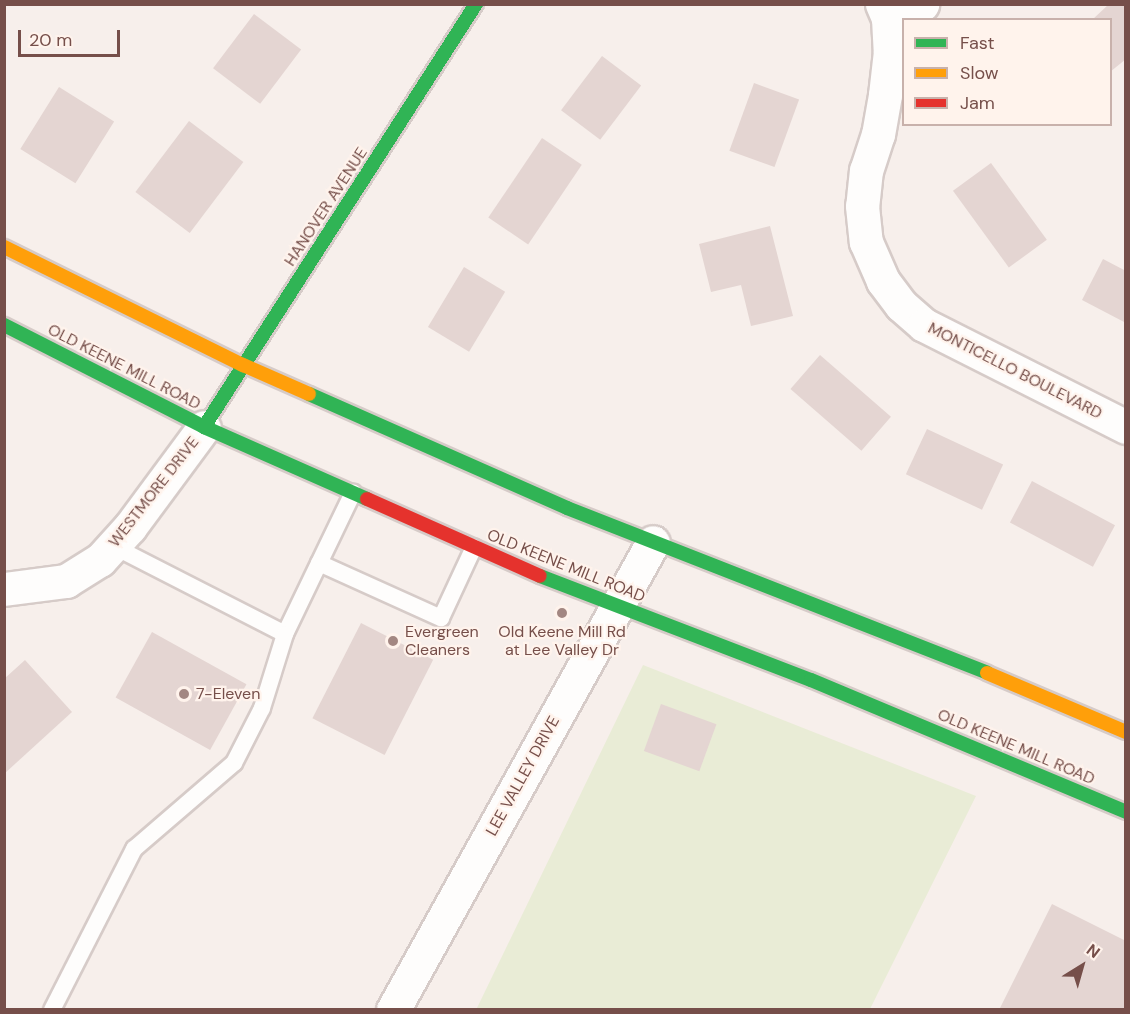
<!DOCTYPE html>
<style>
body{margin:0}
#map{position:relative;width:1130px;height:1014px;overflow:hidden;background:#f7efeb;font-family:"DM Sans",sans-serif}
div>[style]{position:absolute}
.green>*{inset:0;background:#e9ecd6}
.building>*{inset:0;background:#e4d5d2;transform-origin:0 0}
.roads{filter:drop-shadow(2px 0 #d6cbc8) drop-shadow(-2px 0 #d6cbc8) drop-shadow(0 2px #d6cbc8) drop-shadow(0 -2px #d6cbc8)}
.lane>*{height:16px;margin:-8px;padding:0 8px;transform-origin:8px;border-radius:8px;background:#fefdfc}
.street>*{height:33px;margin:-16.5px;padding:0 16.5px;transform-origin:16.5px;border-radius:16.5px;background:#fefdfc}
.fast>*{height:14px;margin:-7px;padding:0 7px;transform-origin:7px;border-radius:7px;background:#30b455}
.slow>*{height:14px;margin:-7px;padding:0 7px;transform-origin:7px;border-radius:7px;background:#ff9f0a}
.jam>*{height:14px;margin:-7px;padding:0 7px;transform-origin:7px;border-radius:7px;background:#e5322d}
.dots>*{width:16px;height:16px;translate:-50% -50%;box-sizing:border-box;border:3px solid #fff3ec;border-radius:50%}
span{translate:-50% -50%;white-space:nowrap;text-align:center;line-height:1.15;-webkit-text-stroke:4.5px #fff3ec;paint-order:stroke}
.street-label{font-size:16px;color:#764f4a}
.poi-label{font-size:16px;color:#764f4a}
.left{translate:0 -50%;text-align:left}
.frame{position:absolute;inset:0;border:6px solid #764f4a;pointer-events:none}
.legend{position:absolute;left:902px;top:18px;width:210px;height:108px;box-sizing:border-box;background:#fff3ec;border:2px solid #c8b1ab;margin:0;padding:8px 10px;list-style:none;font-size:18px;color:#764f4a}
.legend li{display:flex;align-items:center;gap:12px;height:30px}
.legend b{width:30px;border:2px solid #c8b1ab}
.north{position:absolute;left:1052px;top:936px;width:60px;height:60px;-webkit-text-stroke:4px #fff3ec;paint-order:stroke;rotate:37deg;font-size:16px;font-weight:700;line-height:24px;text-align:center;color:#764f4a}
.north::after{content:'';display:block;margin:auto;width:21px;height:27px;background:#764f4a;clip-path:polygon(50% 0,100% 100%,50% 72%,0 100%)}
.scale{position:absolute;left:18px;top:30px;width:102px;height:27px;box-sizing:border-box;border:3px solid #764f4a;border-top:0;padding-left:8px;font-size:18px;line-height:21px;white-space:nowrap;color:#764f4a;-webkit-text-stroke:4px #fff3ec;paint-order:stroke}
</style>
<div id="map">
<div class="green">
<i style="clip-path:polygon(643px 665px,976px 796px,870px 1009px,476px 1010px)"></i>
</div>
<div class="building">
<i style="clip-path:polygon(1109px 4px,1126px 4px,1126px 59px,1110px 72px,1110px 20px,1092px 20px)"></i>
<i style="left:254px;top:14px;width:59px;height:68px;rotate:37deg"></i>
<i style="left:602px;top:56px;width:49px;height:68px;rotate:37deg"></i>
<i style="left:754px;top:83px;width:48px;height:72px;rotate:20deg"></i>
<i style="left:59px;top:87px;width:65px;height:73px;rotate:32deg"></i>
<i style="left:189px;top:121px;width:68px;height:89px;rotate:37deg"></i>
<i style="left:542px;top:138px;width:48px;height:96px;rotate:34deg"></i>
<i style="left:991px;top:163px;width:95px;height:47px;rotate:54deg"></i>
<i style="clip-path:polygon(770px 226px,793px 316px,751px 326px,741px 285px,711px 292px,699px 244px)"></i>
<i style="clip-path:polygon(1103px 259px,1126px 271px,1126px 323px,1082px 300px)"></i>
<i style="left:464px;top:267px;width:48px;height:70px;rotate:31deg"></i>
<i style="left:820px;top:355px;width:94px;height:45px;rotate:41deg"></i>
<i style="left:927px;top:429px;width:84px;height:50px;rotate:25deg"></i>
<i style="left:1032px;top:481px;width:94px;height:47px;rotate:28deg"></i>
<i style="left:361px;top:623px;width:81px;height:107px;rotate:27deg"></i>
<i style="left:152px;top:632px;width:108px;height:75px;rotate:29deg"></i>
<i style="clip-path:polygon(25px 660px,72px 712px,4px 774px,4px 679px)"></i>
<i style="left:661px;top:704px;width:59px;height:50px;rotate:20deg"></i>
<i style="clip-path:polygon(1052px 904px,1126px 941px,1126px 1010px,999px 1010px)"></i>
</div>
<div class="roads">
<div class="lane">
<i style="left:113px;top:546px;width:193px;rotate:27.1deg"></i>
<i style="left:285px;top:634px;width:157px;rotate:-64.3deg"></i>
<i style="left:319px;top:563px;width:134px;rotate:24.3deg"></i>
<i style="left:441px;top:618px;width:78px;rotate:-65.1deg"></i>
<i style="left:52px;top:1010px;width:181px;rotate:-63deg"></i>
<i style="left:134px;top:849px;width:132px;rotate:-40.7deg"></i>
<i style="left:234px;top:763px;width:62px;rotate:-63deg"></i>
<i style="left:262px;top:708px;width:77px;rotate:-72.7deg"></i>
</div>
<div class="street">
<i style="left:882px;top:4px;width:15px;rotate:67deg"></i>
<i style="left:888px;top:18px;width:33px;rotate:87deg"></i>
<i style="left:890px;top:51px;width:44px;rotate:96.5deg"></i>
<i style="left:885px;top:95px;width:40px;rotate:100deg"></i>
<i style="left:878px;top:134px;width:38px;rotate:108deg"></i>
<i style="left:866px;top:170px;width:36px;rotate:96deg"></i>
<i style="left:862px;top:206px;width:36px;rotate:84deg"></i>
<i style="left:866px;top:242px;width:43px;rotate:66.4deg"></i>
<i style="left:883px;top:281px;width:30px;rotate:53deg"></i>
<i style="left:901px;top:305px;width:30px;rotate:41deg"></i>
<i style="left:924px;top:325px;width:226px;rotate:26.8deg"></i>
<i style="left:888px;top:18px;width:37px;rotate:-22deg"></i>
<i style="left:4px;top:589px;width:63px;rotate:-7.4deg"></i>
<i style="left:66px;top:581px;width:40px;rotate:-32deg"></i>
<i style="left:100px;top:560px;width:45px;rotate:-47.7deg"></i>
<i style="left:130px;top:527px;width:124px;rotate:-53.5deg"></i>
<i style="left:393px;top:1010px;width:535px;rotate:-60.95deg"></i>
</div>
<div class="fast">
<i style="left:4px;top:325px;width:225px;rotate:27deg"></i>
<i style="left:204px;top:427px;width:178px;rotate:23.8deg"></i>
<i style="left:309px;top:394px;width:282px;rotate:23.8deg"></i>
<i style="left:567px;top:508px;width:451px;rotate:21.4deg"></i>
<i style="left:204px;top:427px;width:503px;rotate:-57.26deg"></i>
<i style="left:540px;top:576px;width:290px;rotate:21deg"></i>
<i style="left:811px;top:680px;width:342px;rotate:22.7deg"></i>
</div>
<div class="slow">
<i style="left:4px;top:247px;width:267px;rotate:26.3deg"></i>
<i style="left:243px;top:365px;width:72px;rotate:23.7deg"></i>
<i style="left:987px;top:673px;width:151px;rotate:23deg"></i>
</div>
<div class="jam">
<i style="left:367px;top:499px;width:189px;rotate:24deg"></i>
</div>
</div>
<div class="dots">
<i style="left:562px;top:613px;background:#a38782"></i>
<i style="left:393px;top:641px;background:#a38782"></i>
<i style="left:184px;top:694px;background:#a38782"></i>
</div>
<div class="street-label">
<span style="left:326px;top:207px;rotate:-57deg">HANOVER AVENUE</span>
<span style="left:124px;top:367px;rotate:27deg">OLD KEENE MILL ROAD</span>
<span style="left:1015px;top:371px;rotate:27deg">MONTICELLO BOULEVARD</span>
<span style="left:154px;top:492px;rotate:-52deg">WESTMORE DRIVE</span>
<span style="left:566px;top:566px;rotate:22deg">OLD KEENE MILL ROAD</span>
<span style="left:1016px;top:747px;rotate:23deg">OLD KEENE MILL ROAD</span>
<span style="left:523px;top:776px;rotate:-61deg">LEE VALLEY DRIVE</span>
</div>
<div class="poi-label">
<span class="left" style="left:405px;top:641px">Evergreen<br>Cleaners</span>
<span style="left:562px;top:641px">Old Keene Mill Rd<br>at Lee Valley Dr</span>
<span class="left" style="left:196px;top:694px">7-Eleven</span>
</div>
<div class="frame"></div>
<ul class="legend">
<li><b style="height:8px;background:#30b455"></b>Fast</li>
<li><b style="height:8px;background:#ff9f0a"></b>Slow</li>
<li><b style="height:8px;background:#e5322d"></b>Jam</li>
</ul>
<div class="north">N</div>
<div class="scale">20 m</div>
</div>
